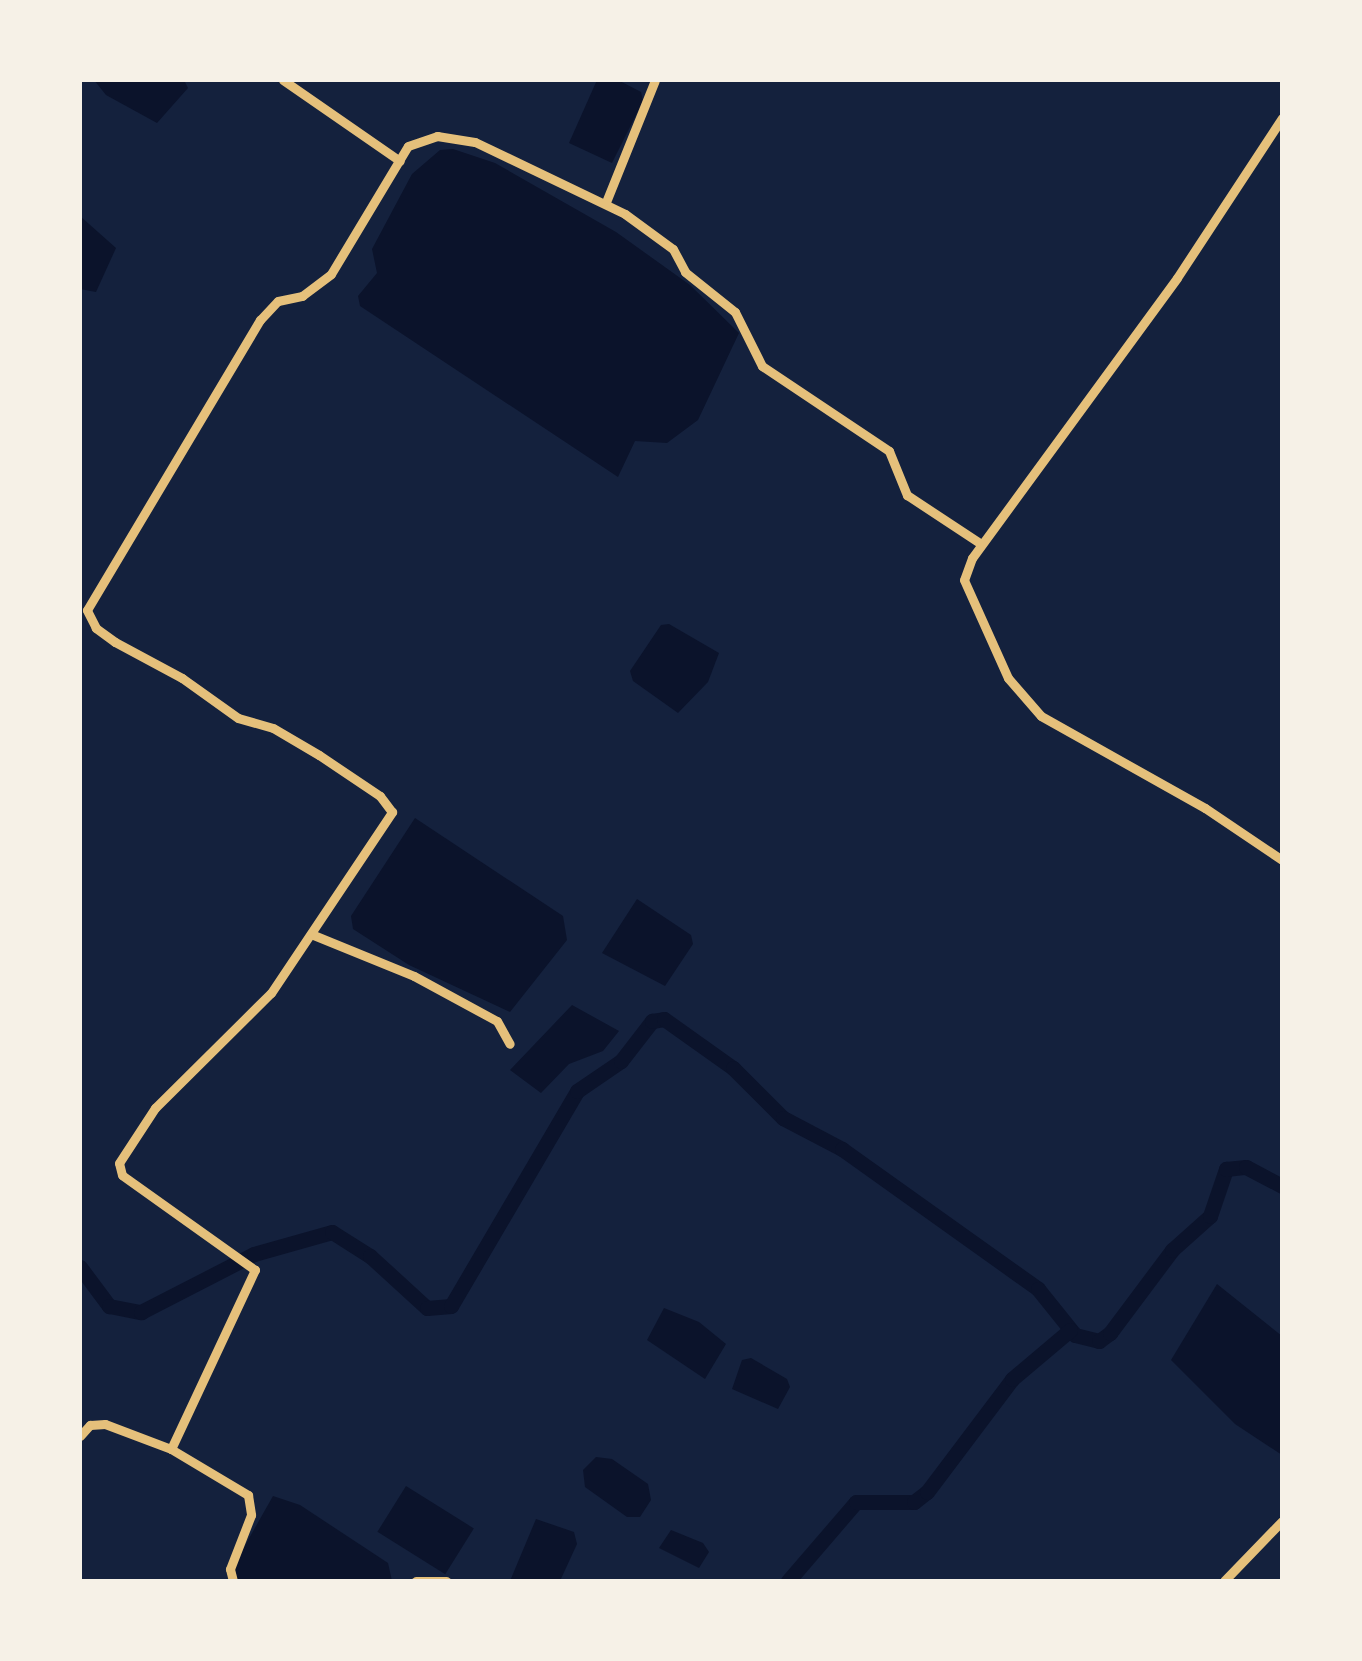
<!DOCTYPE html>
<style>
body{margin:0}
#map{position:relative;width:1362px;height:1661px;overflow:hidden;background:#14213d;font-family:"Sofia Sans Condensed",sans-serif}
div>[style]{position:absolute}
.water>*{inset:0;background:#0b132b;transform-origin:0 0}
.canal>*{height:15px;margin:-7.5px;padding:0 7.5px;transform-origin:7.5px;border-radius:7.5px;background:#0b132b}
.minor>*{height:9px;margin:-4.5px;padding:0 4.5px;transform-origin:4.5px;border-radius:4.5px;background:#e5c07b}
span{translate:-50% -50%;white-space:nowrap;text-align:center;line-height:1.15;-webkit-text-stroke:9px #f6f1e7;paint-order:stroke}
.frame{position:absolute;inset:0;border:82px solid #f6f1e7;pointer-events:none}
</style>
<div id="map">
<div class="water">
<i style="clip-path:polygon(94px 80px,184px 80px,188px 88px,157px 123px,106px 95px)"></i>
<i style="clip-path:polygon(597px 80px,618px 80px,641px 92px,643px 101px,612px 163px,569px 143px)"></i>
<i style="clip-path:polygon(453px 149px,495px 163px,616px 232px,690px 285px,739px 333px,698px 420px,667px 443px,635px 441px,618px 477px,360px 306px,358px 296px,377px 273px,372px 249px,412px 174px,440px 150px)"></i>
<i style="clip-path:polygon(80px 216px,116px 248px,96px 292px,80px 289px)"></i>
<i style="clip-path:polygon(669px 624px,719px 653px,708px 682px,678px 713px,633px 681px,630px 671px,661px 625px)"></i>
<i style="clip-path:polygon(415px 818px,563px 916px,567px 940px,510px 1012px,409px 965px,353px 929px,351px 916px)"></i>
<i style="clip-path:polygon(637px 899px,691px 935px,693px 944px,665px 986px,602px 953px)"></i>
<i style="clip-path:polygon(572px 1005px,619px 1031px,603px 1051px,569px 1064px,541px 1093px,510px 1070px)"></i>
<i style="clip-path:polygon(1217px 1284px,1282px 1336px,1282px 1455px,1235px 1424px,1171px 1360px)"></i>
<i style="clip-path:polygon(664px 1308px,699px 1322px,726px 1344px,705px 1379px,647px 1340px)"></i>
<i style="clip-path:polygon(751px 1358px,787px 1379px,790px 1387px,778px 1409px,732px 1389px,742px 1360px)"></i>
<i style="clip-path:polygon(596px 1457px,612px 1459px,648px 1484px,651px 1500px,640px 1517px,627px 1517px,585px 1487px,583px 1470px)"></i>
<i style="left:406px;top:1486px;width:80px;height:54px;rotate:32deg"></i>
<i style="clip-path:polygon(273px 1496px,300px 1505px,388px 1563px,392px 1581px,235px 1581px,234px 1565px)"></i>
<i style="clip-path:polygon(536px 1519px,574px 1532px,577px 1544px,560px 1581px,510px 1581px)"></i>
<i style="clip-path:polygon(671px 1530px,703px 1543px,709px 1552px,699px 1568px,659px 1548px)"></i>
</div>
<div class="canal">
<i style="left:80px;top:1267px;width:49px;rotate:53.4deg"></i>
<i style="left:109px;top:1306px;width:33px;rotate:11deg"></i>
<i style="left:141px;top:1312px;width:127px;rotate:-27.2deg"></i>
<i style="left:254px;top:1254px;width:81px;rotate:-15.8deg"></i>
<i style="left:332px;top:1232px;width:45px;rotate:32.3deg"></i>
<i style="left:370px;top:1256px;width:77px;rotate:42.4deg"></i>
<i style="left:427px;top:1308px;width:24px;rotate:-5deg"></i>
<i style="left:451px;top:1306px;width:249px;rotate:-59.6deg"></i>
<i style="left:577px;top:1091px;width:53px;rotate:-34.3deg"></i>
<i style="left:621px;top:1061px;width:51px;rotate:-52.2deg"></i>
<i style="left:652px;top:1021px;width:12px;rotate:-9deg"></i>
<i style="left:664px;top:1019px;width:85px;rotate:35.4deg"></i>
<i style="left:733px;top:1068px;width:71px;rotate:45deg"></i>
<i style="left:783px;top:1118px;width:67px;rotate:27.7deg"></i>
<i style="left:842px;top:1149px;width:241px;rotate:35.5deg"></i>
<i style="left:1038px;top:1289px;width:59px;rotate:51.2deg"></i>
<i style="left:1075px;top:1335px;width:25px;rotate:14deg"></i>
<i style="left:1099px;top:1341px;width:14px;rotate:-36deg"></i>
<i style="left:1110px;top:1333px;width:104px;rotate:-53.2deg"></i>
<i style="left:1172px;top:1250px;width:51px;rotate:-41.8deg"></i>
<i style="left:1210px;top:1216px;width:50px;rotate:-71.2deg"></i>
<i style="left:1226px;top:1169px;width:20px;rotate:-6deg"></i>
<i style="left:1246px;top:1167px;width:41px;rotate:27.8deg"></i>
<i style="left:788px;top:1581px;width:104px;rotate:-49.3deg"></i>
<i style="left:856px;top:1502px;width:58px"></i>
<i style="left:914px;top:1502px;width:16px;rotate:-38deg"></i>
<i style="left:927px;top:1492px;width:141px;rotate:-53deg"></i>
<i style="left:1012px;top:1379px;width:76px;rotate:-40.2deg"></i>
</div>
<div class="minor">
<i style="left:283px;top:80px;width:142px;rotate:34.7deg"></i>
<i style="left:1282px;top:118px;width:191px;rotate:123.3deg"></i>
<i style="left:1177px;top:278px;width:347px;rotate:126.2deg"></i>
<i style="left:972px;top:558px;width:23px;rotate:110deg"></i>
<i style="left:964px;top:580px;width:107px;rotate:65.8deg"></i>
<i style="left:1008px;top:678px;width:50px;rotate:49deg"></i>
<i style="left:1041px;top:716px;width:188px;rotate:29.3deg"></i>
<i style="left:1205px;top:808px;width:93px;rotate:34deg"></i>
<i style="left:606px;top:202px;width:131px;rotate:-68.1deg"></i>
<i style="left:311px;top:934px;width:111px;rotate:22.2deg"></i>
<i style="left:414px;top:976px;width:94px;rotate:28.5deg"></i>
<i style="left:497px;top:1021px;width:26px;rotate:61deg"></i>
<i style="left:80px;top:1436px;width:15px;rotate:-48deg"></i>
<i style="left:90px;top:1425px;width:15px;rotate:-4deg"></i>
<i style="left:105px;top:1424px;width:71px;rotate:20.7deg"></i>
<i style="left:171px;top:1449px;width:198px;rotate:-64.9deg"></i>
<i style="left:255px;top:1270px;width:163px;rotate:-144.5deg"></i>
<i style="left:122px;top:1175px;width:12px;rotate:-104deg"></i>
<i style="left:119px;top:1163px;width:66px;rotate:-56.8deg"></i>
<i style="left:155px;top:1108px;width:163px;rotate:-44.8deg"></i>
<i style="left:271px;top:993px;width:218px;rotate:-56.2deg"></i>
<i style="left:392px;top:812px;width:20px;rotate:-127deg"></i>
<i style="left:380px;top:796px;width:73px;rotate:-146.1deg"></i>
<i style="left:319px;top:755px;width:53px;rotate:-149.6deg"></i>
<i style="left:273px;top:728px;width:36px;rotate:-164deg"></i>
<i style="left:238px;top:718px;width:69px;rotate:-144.5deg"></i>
<i style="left:182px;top:678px;width:76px;rotate:-151.8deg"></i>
<i style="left:115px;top:642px;width:24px;rotate:-144deg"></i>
<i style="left:96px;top:628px;width:20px;rotate:-117deg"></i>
<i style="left:87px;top:610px;width:338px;rotate:-59.2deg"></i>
<i style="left:260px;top:320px;width:26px;rotate:-47deg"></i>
<i style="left:278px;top:301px;width:25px;rotate:-12deg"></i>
<i style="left:302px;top:296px;width:36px;rotate:-37deg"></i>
<i style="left:331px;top:274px;width:149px;rotate:-59deg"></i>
<i style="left:408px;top:146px;width:31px;rotate:-19deg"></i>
<i style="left:437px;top:136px;width:38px;rotate:9deg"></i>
<i style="left:475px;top:142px;width:166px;rotate:25.6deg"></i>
<i style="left:625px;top:214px;width:59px;rotate:36.1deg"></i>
<i style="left:673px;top:249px;width:26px;rotate:62deg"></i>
<i style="left:685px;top:272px;width:64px;rotate:38.7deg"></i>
<i style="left:735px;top:312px;width:60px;rotate:63.4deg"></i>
<i style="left:762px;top:366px;width:153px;rotate:33.8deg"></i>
<i style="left:889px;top:451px;width:48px;rotate:67.8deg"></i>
<i style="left:907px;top:495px;width:89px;rotate:33.5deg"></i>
<i style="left:171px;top:1449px;width:90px;rotate:30.9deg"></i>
<i style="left:248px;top:1495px;width:20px;rotate:81deg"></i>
<i style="left:251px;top:1515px;width:58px;rotate:111.3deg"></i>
<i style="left:230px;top:1569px;width:12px;rotate:76deg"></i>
<i style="left:416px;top:1581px;width:30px"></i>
<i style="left:1224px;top:1581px;width:83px;rotate:-46deg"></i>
</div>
<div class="frame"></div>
</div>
